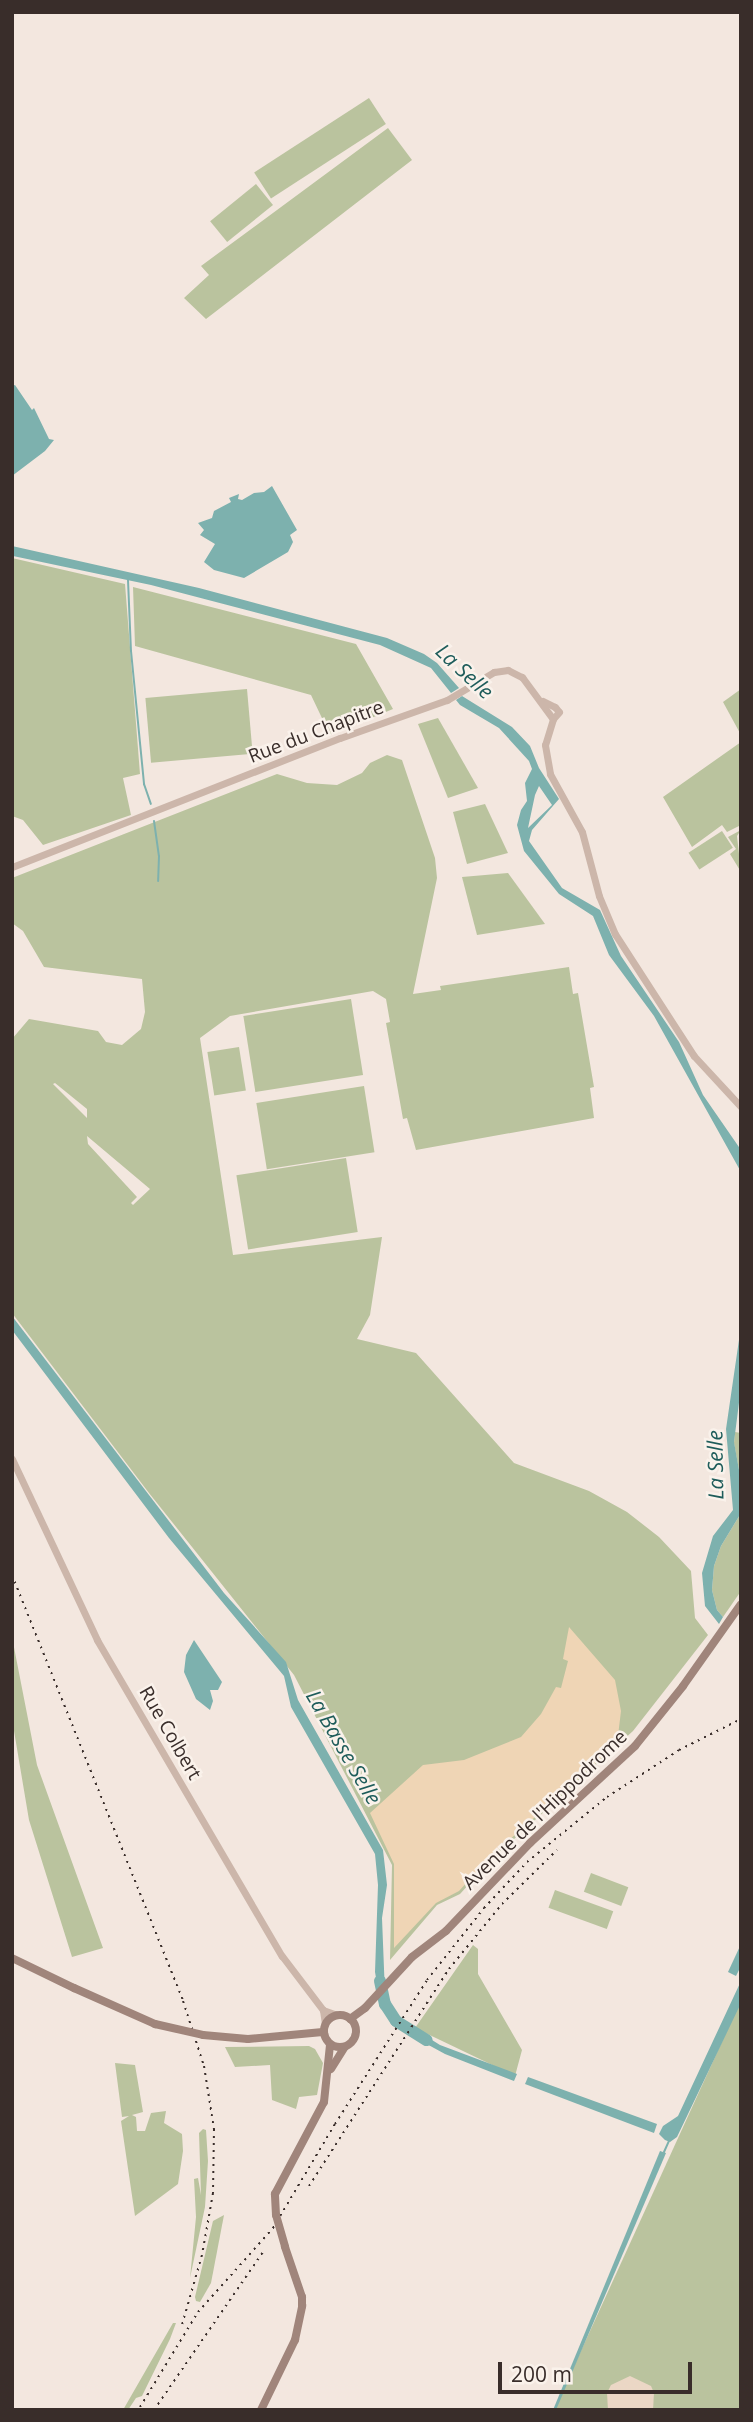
<!DOCTYPE html>
<style>
body{margin:0}
#map{position:relative;width:753px;height:2422px;overflow:hidden;background:#f3e7df;font-family:"Open Sans",sans-serif}
div>[style]{position:absolute}
.green>*{inset:0;background:#bac39e;transform-origin:0 0}
.sand>*{inset:0;background:#efd5b5}
.plaza>*{inset:0;background:#ebd7c5}
.water>*{inset:0;background:#7db1ae}
.stream>*{height:2px;margin:-1px;padding:0 1px;transform-origin:1px;border-radius:1px;background:#7db1ae}
.river>*{height:12px;margin:-6px;padding:0 6px;transform-origin:6px;border-radius:6px;background:#7db1ae}
.tertiary>*{height:7px;margin:-3.5px;padding:0 3.5px;transform-origin:3.5px;border-radius:3.5px;background:#ccb6aa}
.secondary>*{height:8px;margin:-4px;padding:0 4px;transform-origin:4px;border-radius:4px;background:#a0857b}
.secondary>.ring{margin:-4px;padding:0;box-sizing:content-box;background:none;border:8px solid #a0857b;border-radius:50%}
.rail>*{height:2px;margin-top:-1px;transform-origin:0;background:repeating-linear-gradient(90deg,#392d2a 0 2px,transparent 0 7px)}
.secondary-bridge>*{height:8px;margin:-4px;padding:0 4px;transform-origin:4px;border-radius:4px;background:#a0857b}
span{translate:-50% -50%;white-space:nowrap;text-align:center;line-height:1.15;-webkit-text-stroke:5px #faf2eb;paint-order:stroke}
.street-label{font-size:19px;color:#392d2a}
.water-label{font-size:21px;color:#1e5c5a;font-style:italic}
.frame{position:absolute;inset:0;border:14px solid #392d2a;pointer-events:none}
.scale{position:absolute;left:498px;top:2362px;width:194px;height:32px;box-sizing:border-box;border:4px solid #392d2a;border-top:0;padding-left:9px;font-size:21px;line-height:24px;white-space:nowrap;color:#392d2a;-webkit-text-stroke:5px #faf2eb;paint-order:stroke}
</style>
<div id="map">
<div class="green">
<i style="left:369px;top:98px;width:31px;height:137px;rotate:57deg"></i>
<i style="clip-path:polygon(388px 128px,412px 160px,206px 319px,184px 298px,209px 275px,201px 266px)"></i>
<i style="left:256px;top:184px;width:27px;height:59px;rotate:51deg"></i>
<i style="clip-path:polygon(12px 558px,125px 584px,140px 774px,123px 778px,131px 815px,43px 845px,23px 820px,12px 816px)"></i>
<i style="clip-path:polygon(133px 587px,356px 644px,393px 709px,330px 735px,311px 695px,135px 646px)"></i>
<i style="left:247px;top:689px;width:65px;height:102px;rotate:85deg"></i>
<i style="clip-path:polygon(741px 689px,741px 735px,723px 702px)"></i>
<i style="clip-path:polygon(438px 718px,478px 788px,448px 798px,418px 724px)"></i>
<i style="clip-path:polygon(741px 742px,741px 825px,727px 832px,722px 825px,692px 847px,663px 797px)"></i>
<i style="clip-path:polygon(evenodd,387px 755px,402px 760px,435px 858px,437px 878px,413px 994px,441px 990px,440px 986px,569px 967px,573px 994px,578px 993px,594px 1087px,590px 1088px,594px 1118px,416px 1150px,407px 1118px,403px 1119px,386px 1023px,390px 1022px,386px 999px,373px 991px,230px 1016px,200px 1038px,233px 1255px,382px 1237px,370px 1315px,357px 1339px,416px 1353px,514px 1463px,589px 1491px,627px 1512px,659px 1537px,691px 1571px,695px 1618px,708px 1635px,633px 1731px,491px 1860px,460px 1894px,437px 1905px,390px 1960px,392px 1865px,294px 1675px,149px 1493px,12px 1313px,12px 1039px,29px 1019px,98px 1031px,106px 1042px,122px 1045px,141px 1029px,145px 1012px,142px 979px,44px 967px,23px 931px,12px 923px,12px 878px,277px 774px,307px 783px,337px 785px,362px 773px,370px 763px,387px 755px,55px 1083px,87px 1109px,87px 1118px,53px 1084px,55px 1083px,387px 755px,87px 1136px,150px 1189px,133px 1205px,131px 1203px,137px 1197px,88px 1144px,87px 1136px)"></i>
<i style="clip-path:polygon(485px 804px,508px 853px,467px 864px,453px 812px)"></i>
<i style="clip-path:polygon(741px 830px,737px 836px,741px 872px,730px 854px,736px 849px,728px 837px)"></i>
<i style="left:722px;top:831px;width:20px;height:40px;rotate:57deg"></i>
<i style="clip-path:polygon(508px 873px,545px 924px,477px 935px,462px 877px)"></i>
<i style="left:351px;top:999px;width:77px;height:109px;rotate:81deg"></i>
<i style="left:239px;top:1047px;width:44px;height:32px;rotate:81deg"></i>
<i style="left:364px;top:1086px;width:67px;height:109px;rotate:81deg"></i>
<i style="left:346px;top:1158px;width:75px;height:111px;rotate:81deg"></i>
<i style="clip-path:polygon(735px 1432px,741px 1433px,741px 1481px,734px 1443px)"></i>
<i style="clip-path:polygon(741px 1513px,741px 1591px,723px 1617px,717px 1610px,712px 1590px,714px 1566px,721px 1546px)"></i>
<i style="clip-path:polygon(12px 1637px,37px 1765px,103px 1948px,72px 1957px,29px 1820px,12px 1719px)"></i>
<i style="left:591px;top:1873px;width:40px;height:20px;rotate:21deg"></i>
<i style="left:555px;top:1890px;width:62px;height:19px;rotate:20deg"></i>
<i style="clip-path:polygon(473px 1945px,478px 1949px,478px 1974px,522px 2050px,515px 2076px,415px 2028px)"></i>
<i style="clip-path:polygon(741px 2000px,741px 2410px,554px 2410px)"></i>
<i style="clip-path:polygon(309px 2046px,315px 2049px,323px 2063px,317px 2095px,299px 2097px,296px 2109px,272px 2100px,270px 2065px,235px 2067px,225px 2047px)"></i>
<i style="clip-path:polygon(115px 2063px,135px 2065px,143px 2112px,132px 2115px,136px 2117px,137px 2131px,145px 2131px,151px 2113px,166px 2111px,164px 2123px,182px 2134px,183px 2151px,178px 2184px,135px 2216px,121px 2121px,129px 2116px,122px 2117px)"></i>
<i style="clip-path:polygon(203px 2129px,206px 2130px,208px 2161px,205px 2207px,190px 2278px,196px 2217px,194px 2179px,198px 2178px,201px 2195px,199px 2133px)"></i>
<i style="clip-path:polygon(224px 2215px,211px 2283px,200px 2302px,196px 2301px,195px 2297px,213px 2221px)"></i>
<i style="clip-path:polygon(173px 2323px,176px 2323px,170px 2339px,142px 2396px,136px 2398px,128px 2410px,123px 2410px)"></i>
</div>
<div class="sand">
<i style="clip-path:polygon(569px 1627px,615px 1680px,621px 1711px,617px 1744px,489px 1858px,459px 1891px,436px 1903px,394px 1948px,394px 1864px,370px 1813px,423px 1765px,464px 1760px,521px 1737px,541px 1714px,556px 1687px,561px 1688px,568px 1661px,563px 1659px)"></i>
</div>
<div class="plaza">
<i style="clip-path:polygon(630px 2376px,651px 2386px,654px 2393px,653px 2410px,608px 2410px,607px 2393px,611px 2385px)"></i>
</div>
<div class="water">
<i style="clip-path:polygon(15px 385px,32px 410px,34px 408px,49px 439px,54px 440px,45px 451px,12px 476px,12px 386px)"></i>
<i style="clip-path:polygon(272px 486px,297px 530px,290px 535px,293px 542px,288px 552px,244px 578px,214px 570px,204px 562px,215px 544px,200px 535px,204px 530px,198px 523px,212px 518px,214px 511px,231px 502px,229px 498px,239px 494px,238px 499px,242px 500px,254px 493px,264px 492px)"></i>
<i style="clip-path:polygon(12px 546px,199px 588px,387px 638px,424px 654px,437px 663px,459px 688px,451px 693px,431px 668px,380px 645px,151px 585px,13px 556px)"></i>
<i style="clip-path:polygon(evenodd,462px 696px,512px 727px,530px 746px,539px 768px,559px 799px,532px 830px,529px 841px,562px 888px,600px 910px,621px 956px,679px 1042px,703px 1095px,741px 1150px,741px 1172px,654px 1016px,609px 955px,593px 916px,559px 894px,524px 851px,517px 825px,521px 810px,527px 801px,525px 783px,532px 769px,529px 761px,499px 728px,460px 705px,456px 700px,462px 696px,539px 786px,552px 805px,528px 828px,535px 795px,539px 786px)"></i>
<i style="clip-path:polygon(12px 1316px,224px 1593px,286px 1662px,298px 1700px,383px 1850px,387px 1885px,382px 1918px,385px 1994px,380px 2001px,375px 1972px,378px 1885px,375px 1854px,291px 1707px,284px 1676px,169px 1538px,12px 1330px)"></i>
<i style="clip-path:polygon(741px 1326px,741px 1387px,734px 1442px,741px 1481px,741px 1513px,721px 1546px,714px 1566px,712px 1590px,717px 1610px,723px 1617px,719px 1624px,705px 1606px,702px 1573px,713px 1536px,733px 1510px,726px 1429px)"></i>
<i style="clip-path:polygon(194px 1640px,222px 1682px,218px 1690px,210px 1690px,213px 1701px,210px 1710px,196px 1699px,184px 1672px,186px 1655px)"></i>
<i style="clip-path:polygon(741px 1944px,741px 1966px,736px 1976px,728px 1972px)"></i>
<i style="clip-path:polygon(741px 1981px,741px 2003px,721px 2045px,677px 2137px,670px 2142px,665px 2140px,659px 2134px,663px 2126px,678px 2116px)"></i>
<i style="clip-path:polygon(416px 2030px,440px 2045px,517px 2074px,514px 2081px,445px 2054px,412px 2036px)"></i>
<i style="clip-path:polygon(528px 2077px,657px 2124px,654px 2133px,525px 2084px)"></i>
<i style="clip-path:polygon(660px 2151px,666px 2153px,556px 2410px,553px 2410px)"></i>
</div>
<div class="stream">
<i style="left:128px;top:580px;width:71px;rotate:87.6deg"></i>
<i style="left:131px;top:651px;width:134px;rotate:84.4deg"></i>
<i style="left:144px;top:784px;width:21px;rotate:71deg"></i>
<i style="left:154px;top:821px;width:35px;rotate:82deg"></i>
<i style="left:159px;top:856px;width:25px;rotate:92deg"></i>
<i style="left:664px;top:2152px;width:12px;rotate:-66deg"></i>
</div>
<div class="river">
<i style="left:380px;top:1981px;width:24px;rotate:78deg"></i>
<i style="left:385px;top:2004px;width:20px;rotate:57deg"></i>
<i style="left:396px;top:2021px;width:36px;rotate:32deg"></i>
</div>
<div class="tertiary">
<i style="left:543px;top:701px;width:13px;rotate:27deg"></i>
<i style="left:555px;top:707px;width:6px;rotate:51deg"></i>
<i style="left:559px;top:712px;width:9px;rotate:131deg"></i>
<i style="left:553px;top:719px;width:27px;rotate:107deg"></i>
<i style="left:545px;top:745px;width:29px;rotate:80deg"></i>
<i style="left:550px;top:774px;width:66px;rotate:61.1deg"></i>
<i style="left:582px;top:832px;width:66px;rotate:75.1deg"></i>
<i style="left:599px;top:896px;width:41px;rotate:67.2deg"></i>
<i style="left:615px;top:934px;width:145px;rotate:57.1deg"></i>
<i style="left:694px;top:1056px;width:69px;rotate:47.3deg"></i>
<i style="left:12px;top:867px;width:352px;rotate:-21.5deg"></i>
<i style="left:340px;top:738px;width:114px;rotate:-19.6deg"></i>
<i style="left:447px;top:700px;width:55px;rotate:-30.8deg"></i>
<i style="left:494px;top:672px;width:14px;rotate:-8deg"></i>
<i style="left:508px;top:670px;width:16px;rotate:27deg"></i>
<i style="left:522px;top:677px;width:52px;rotate:53.6deg"></i>
<i style="left:12px;top:1459px;width:200px;rotate:64.8deg"></i>
<i style="left:97px;top:1640px;width:366px;rotate:59.7deg"></i>
<i style="left:282px;top:1956px;width:68px;rotate:52.8deg"></i>
<i style="left:323px;top:2010px;width:14px;rotate:82deg"></i>
<i style="left:323px;top:2010px;width:15px;rotate:20deg"></i>
</div>
<div class="secondary">
<i style="left:12px;top:1958px;width:69px;rotate:25.8deg"></i>
<i class="ring" style="left:324px;top:2015px;width:24px;height:24px"></i>
<i style="left:350px;top:2019px;width:19px;rotate:-36deg"></i>
<i style="left:365px;top:2008px;width:69px;rotate:-47.3deg"></i>
<i style="left:412px;top:1957px;width:43px;rotate:-37.4deg"></i>
<i style="left:446px;top:1931px;width:122px;rotate:-46.3deg"></i>
<i style="left:530px;top:1843px;width:143px;rotate:-42.7deg"></i>
<i style="left:635px;top:1746px;width:77px;rotate:-51.3deg"></i>
<i style="left:683px;top:1686px;width:100px;rotate:-54.7deg"></i>
<i style="left:248px;top:2039px;width:75px;rotate:-5.3deg"></i>
<i style="left:331px;top:2069px;width:26px;rotate:-58deg"></i>
<i style="left:276px;top:2215px;width:21px;rotate:-93deg"></i>
<i style="left:275px;top:2194px;width:104px;rotate:-62deg"></i>
<i style="left:324px;top:2102px;width:57px;rotate:-84deg"></i>
<i style="left:261px;top:2410px;width:78px;rotate:-64.1deg"></i>
<i style="left:295px;top:2340px;width:35px;rotate:-78deg"></i>
<i style="left:302px;top:2306px;width:9px;rotate:-90deg"></i>
<i style="left:302px;top:2297px;width:53px;rotate:-108.8deg"></i>
</div>
<div class="rail">
<i style="left:12px;top:1575px;width:459px;rotate:68.1deg"></i>
<i style="left:183px;top:2001px;width:68px;rotate:72.1deg"></i>
<i style="left:204px;top:2066px;width:64px;rotate:81deg"></i>
<i style="left:214px;top:2129px;width:64px;rotate:90.9deg"></i>
<i style="left:213px;top:2193px;width:63px;rotate:100.1deg"></i>
<i style="left:202px;top:2255px;width:76px;rotate:106deg"></i>
<i style="left:309px;top:2186px;width:258px;rotate:-57.2deg"></i>
<i style="left:449px;top:1969px;width:84px;rotate:-50.8deg"></i>
<i style="left:502px;top:1904px;width:77px;rotate:-44.5deg"></i>
<i style="left:140px;top:2407px;width:111px;rotate:-58.6deg"></i>
<i style="left:198px;top:2312px;width:113px;rotate:-48.2deg"></i>
<i style="left:273px;top:2228px;width:121px;rotate:-59.2deg"></i>
<i style="left:335px;top:2124px;width:171px;rotate:-57.4deg"></i>
<i style="left:427px;top:1980px;width:92px;rotate:-51.6deg"></i>
<i style="left:484px;top:1908px;width:63px;rotate:-46.9deg"></i>
<i style="left:527px;top:1862px;width:103px;rotate:-39.1deg"></i>
<i style="left:607px;top:1797px;width:86px;rotate:-33.1deg"></i>
<i style="left:679px;top:1750px;width:69px;rotate:-26.6deg"></i>
<i style="left:154px;top:2410px;width:192px;rotate:-55.4deg"></i>
</div>
<div class="secondary-bridge">
<i style="left:74px;top:1988px;width:89px;rotate:24deg"></i>
<i style="left:155px;top:2024px;width:49px;rotate:12.9deg"></i>
<i style="left:203px;top:2035px;width:45px;rotate:5.1deg"></i>
<i style="left:276px;top:2215px;width:33px;rotate:74deg"></i>
</div>
<div class="street-label">
<span style="left:316px;top:732px;rotate:-21deg">Rue du Chapitre</span>
<span style="left:170px;top:1733px;rotate:60deg">Rue Colbert</span>
<span style="left:545px;top:1810px;rotate:-44deg">Avenue de l'Hippodrome</span>
</div>
<div class="water-label">
<span style="left:465px;top:671px;rotate:43deg">La Selle</span>
<span style="left:715px;top:1465px;rotate:-91deg">La Selle</span>
<span style="left:344px;top:1747px;rotate:60deg">La Basse Selle</span>
</div>
<div class="frame"></div>
<div class="scale">200 m</div>
</div>
